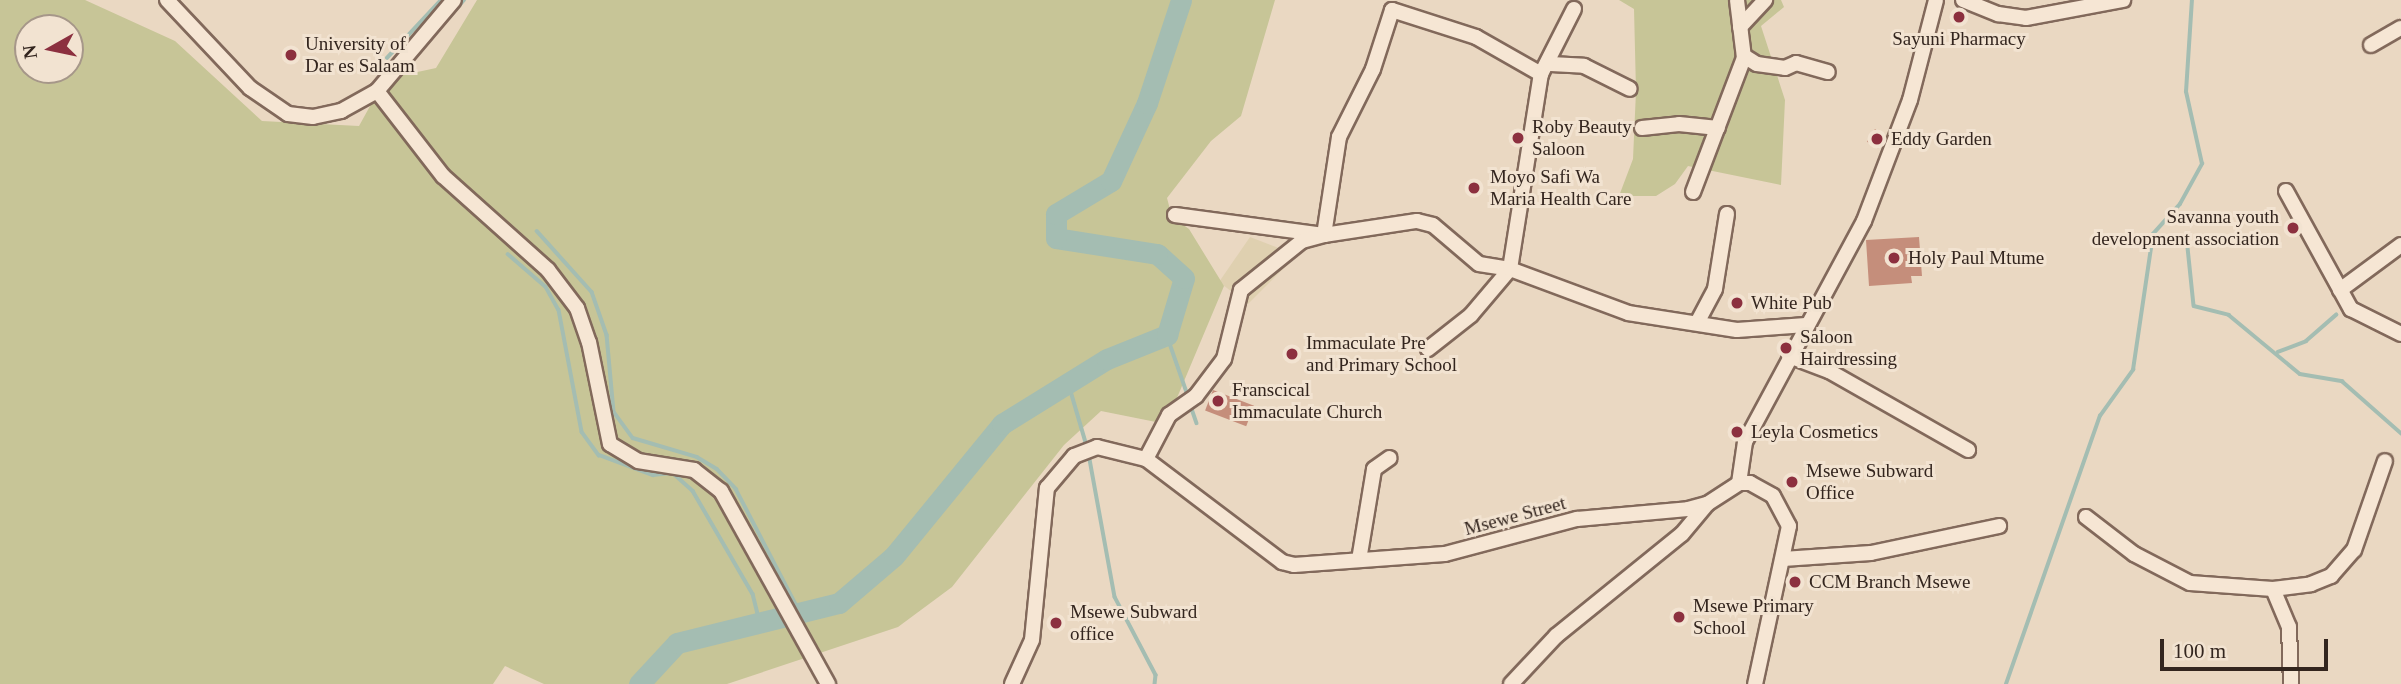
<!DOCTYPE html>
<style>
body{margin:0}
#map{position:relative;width:2401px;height:684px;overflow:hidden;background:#ead8c2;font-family:"Times New Roman",serif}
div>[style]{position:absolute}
.farmland>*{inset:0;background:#dfd0b0}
.green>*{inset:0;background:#c7c597}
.stream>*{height:3.5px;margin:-1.75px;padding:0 1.75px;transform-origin:1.75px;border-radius:1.75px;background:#a4bdb2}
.river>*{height:21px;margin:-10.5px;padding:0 10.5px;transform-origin:10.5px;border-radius:10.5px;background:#a4bdb2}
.building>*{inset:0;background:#c58e7b;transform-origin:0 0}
.roads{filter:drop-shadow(2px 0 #82695b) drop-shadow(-2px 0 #82695b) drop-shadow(0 2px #82695b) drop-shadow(0 -2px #82695b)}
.minor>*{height:14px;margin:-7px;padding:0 7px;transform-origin:7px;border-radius:7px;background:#f6e6d4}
.dots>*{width:19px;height:19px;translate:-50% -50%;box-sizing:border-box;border:4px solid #f2e3d1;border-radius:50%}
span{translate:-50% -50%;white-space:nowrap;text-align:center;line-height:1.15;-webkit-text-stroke:6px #f2e3d1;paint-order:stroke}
.poi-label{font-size:19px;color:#33251e}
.left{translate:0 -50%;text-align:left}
.right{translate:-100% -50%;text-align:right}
.street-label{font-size:19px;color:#33251e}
.north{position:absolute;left:14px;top:14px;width:70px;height:70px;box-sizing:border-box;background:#f2e3d1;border:2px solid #a69789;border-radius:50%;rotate:261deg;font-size:19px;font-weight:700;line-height:28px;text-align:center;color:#33251e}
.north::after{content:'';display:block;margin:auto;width:24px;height:32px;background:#8c303f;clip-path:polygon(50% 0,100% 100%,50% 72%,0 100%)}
.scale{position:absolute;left:2160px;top:639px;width:168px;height:32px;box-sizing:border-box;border:4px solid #33251e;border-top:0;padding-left:9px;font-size:21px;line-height:24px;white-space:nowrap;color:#33251e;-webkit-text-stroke:5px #f2e3d1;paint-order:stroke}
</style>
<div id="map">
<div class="farmland">
<i style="clip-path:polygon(1250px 237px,1297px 255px,1248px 304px,1219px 282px)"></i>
</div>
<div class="green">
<i style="clip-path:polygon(evenodd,0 0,85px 0,175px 41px,262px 121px,359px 126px,385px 79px,436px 68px,477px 0,1275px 0,1241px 116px,1211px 141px,1167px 198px,1172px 217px,1189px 229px,1224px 286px,1166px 424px,1101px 411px,1064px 445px,952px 587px,898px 627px,727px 684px,544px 684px,505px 666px,493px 684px,0 684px,0 0,28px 28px,70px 28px,70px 70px,28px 70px,28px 28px)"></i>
<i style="clip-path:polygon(1619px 0,1781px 0,1784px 7px,1761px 26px,1785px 100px,1781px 185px,1688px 166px,1675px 184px,1656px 196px,1619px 196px,1633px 159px,1636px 91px,1634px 9px)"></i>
</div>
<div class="stream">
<i style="left:444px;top:23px;width:30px;rotate:-49deg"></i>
<i style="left:387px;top:58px;width:79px;rotate:-47deg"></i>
<i style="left:537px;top:231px;width:82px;rotate:48deg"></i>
<i style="left:592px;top:292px;width:46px;rotate:70.8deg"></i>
<i style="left:607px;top:335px;width:77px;rotate:84.8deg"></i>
<i style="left:614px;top:412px;width:32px;rotate:54deg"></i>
<i style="left:633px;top:438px;width:67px;rotate:16.5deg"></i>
<i style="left:697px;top:457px;width:23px;rotate:31deg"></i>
<i style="left:717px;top:469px;width:28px;rotate:46deg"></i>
<i style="left:736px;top:489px;width:139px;rotate:62.5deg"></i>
<i style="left:2187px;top:238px;width:68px;rotate:84.1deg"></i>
<i style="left:2194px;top:306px;width:36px;rotate:14deg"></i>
<i style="left:2229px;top:315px;width:92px;rotate:39.7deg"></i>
<i style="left:2300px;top:374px;width:43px;rotate:9.5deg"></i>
<i style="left:2342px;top:381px;width:79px;rotate:41.4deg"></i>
<i style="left:508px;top:254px;width:50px;rotate:41deg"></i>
<i style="left:546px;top:287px;width:26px;rotate:61deg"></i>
<i style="left:559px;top:310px;width:124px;rotate:79.3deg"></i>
<i style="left:582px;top:432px;width:29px;rotate:54deg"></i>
<i style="left:599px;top:455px;width:58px;rotate:20.3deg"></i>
<i style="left:653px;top:475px;width:20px;rotate:-6deg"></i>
<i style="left:673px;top:473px;width:27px;rotate:42deg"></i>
<i style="left:693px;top:491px;width:119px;rotate:59.8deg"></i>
<i style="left:753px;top:594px;width:29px;rotate:76deg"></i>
<i style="left:1167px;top:335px;width:67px;rotate:70.8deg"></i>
<i style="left:2278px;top:352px;width:30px;rotate:-21deg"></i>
<i style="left:2306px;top:341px;width:40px;rotate:-41deg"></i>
<i style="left:1068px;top:381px;width:68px;rotate:73.7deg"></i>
<i style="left:1191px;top:406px;width:18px;rotate:71deg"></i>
<i style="left:1089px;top:454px;width:145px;rotate:79.7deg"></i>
<i style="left:1115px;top:597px;width:88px;rotate:62.3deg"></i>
<i style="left:1156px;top:675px;width:9px;rotate:96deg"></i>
<i style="left:2006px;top:684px;width:284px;rotate:-70.7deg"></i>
<i style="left:2100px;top:416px;width:57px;rotate:-54.3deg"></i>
<i style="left:2133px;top:370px;width:137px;rotate:-81.6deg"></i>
<i style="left:2153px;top:234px;width:40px;rotate:-48deg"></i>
<i style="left:2180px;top:204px;width:46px;rotate:-61.2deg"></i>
<i style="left:2202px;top:164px;width:74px;rotate:-102.5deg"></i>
<i style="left:2186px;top:92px;width:92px;rotate:-86.3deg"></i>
</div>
<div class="river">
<i style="left:639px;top:684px;width:56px;rotate:-47.2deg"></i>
<i style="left:677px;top:643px;width:167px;rotate:-13.9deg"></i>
<i style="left:839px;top:603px;width:72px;rotate:-40.5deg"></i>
<i style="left:894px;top:556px;width:171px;rotate:-50.7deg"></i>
<i style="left:1002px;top:424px;width:123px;rotate:-31.8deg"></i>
<i style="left:1107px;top:359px;width:65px;rotate:-21.8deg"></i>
<i style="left:1167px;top:335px;width:59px;rotate:-73.4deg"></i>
<i style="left:1184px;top:278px;width:36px;rotate:-138deg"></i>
<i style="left:1157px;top:254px;width:102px;rotate:-171deg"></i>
<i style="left:1056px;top:238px;width:24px;rotate:-90deg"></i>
<i style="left:1056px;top:214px;width:64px;rotate:-31deg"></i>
<i style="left:1111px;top:181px;width:86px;rotate:-65.2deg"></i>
<i style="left:1147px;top:103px;width:108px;rotate:-71.7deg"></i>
</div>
<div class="building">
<i style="left:1875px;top:129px;width:13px;height:15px;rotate:32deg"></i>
<i style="clip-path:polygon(1919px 237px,1922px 276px,1911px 276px,1912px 283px,1869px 286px,1866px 240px)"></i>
<i style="left:1213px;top:390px;width:44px;height:22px;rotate:21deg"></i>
</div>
<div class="roads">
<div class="minor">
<i style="left:167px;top:0;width:121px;rotate:46.7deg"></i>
<i style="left:250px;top:88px;width:46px;rotate:34.4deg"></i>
<i style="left:288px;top:114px;width:25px;rotate:7deg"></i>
<i style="left:313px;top:117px;width:29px;rotate:-12deg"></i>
<i style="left:341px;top:111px;width:41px;rotate:-29.1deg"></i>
<i style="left:377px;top:91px;width:119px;rotate:-49.8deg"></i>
<i style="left:1963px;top:0;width:38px;rotate:22deg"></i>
<i style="left:1998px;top:14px;width:28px;rotate:8deg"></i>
<i style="left:2026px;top:18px;width:99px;rotate:-10.5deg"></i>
<i style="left:1740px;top:27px;width:37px;rotate:-47deg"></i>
<i style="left:2371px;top:45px;width:34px;rotate:-30deg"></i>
<i style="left:1744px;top:56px;width:15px;rotate:32deg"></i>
<i style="left:1757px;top:64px;width:28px;rotate:8deg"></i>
<i style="left:1785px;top:68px;width:12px;rotate:-24deg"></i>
<i style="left:1796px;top:63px;width:33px;rotate:16deg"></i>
<i style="left:1551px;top:64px;width:33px;rotate:3deg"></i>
<i style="left:1584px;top:66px;width:51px;rotate:26.6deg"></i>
<i style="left:377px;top:91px;width:108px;rotate:52.2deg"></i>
<i style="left:443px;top:176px;width:141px;rotate:41.8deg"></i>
<i style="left:548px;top:270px;width:48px;rotate:52.7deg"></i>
<i style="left:577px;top:308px;width:36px;rotate:71deg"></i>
<i style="left:589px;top:342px;width:104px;rotate:78.4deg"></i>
<i style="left:610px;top:444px;width:33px;rotate:31deg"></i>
<i style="left:638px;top:461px;width:57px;rotate:9.1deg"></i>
<i style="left:694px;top:470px;width:34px;rotate:38deg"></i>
<i style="left:721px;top:491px;width:221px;rotate:61deg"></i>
<i style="left:1642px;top:128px;width:37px;rotate:-6deg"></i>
<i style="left:1679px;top:124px;width:39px;rotate:6deg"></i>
<i style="left:2286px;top:191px;width:135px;rotate:61.2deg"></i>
<i style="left:2351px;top:309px;width:56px;rotate:26.6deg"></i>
<i style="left:1693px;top:192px;width:143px;rotate:-69.2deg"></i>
<i style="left:1744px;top:58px;width:58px;rotate:-96.9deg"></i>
<i style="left:1175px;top:215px;width:150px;rotate:7.6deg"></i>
<i style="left:1324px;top:235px;width:94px;rotate:-8.6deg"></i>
<i style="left:1417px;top:221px;width:16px;rotate:14deg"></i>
<i style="left:1433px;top:225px;width:60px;rotate:40.3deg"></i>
<i style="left:1479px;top:264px;width:31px;rotate:9deg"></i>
<i style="left:1510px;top:269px;width:126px;rotate:20.4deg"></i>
<i style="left:1628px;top:313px;width:110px;rotate:8.9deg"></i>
<i style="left:1737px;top:330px;width:69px;rotate:-4.1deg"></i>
<i style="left:2340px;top:290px;width:76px;rotate:-36.4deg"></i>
<i style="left:1697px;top:323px;width:38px;rotate:-62deg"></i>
<i style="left:1715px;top:289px;width:76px;rotate:-80.9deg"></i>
<i style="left:1428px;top:349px;width:55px;rotate:-38.3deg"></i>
<i style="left:1471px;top:315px;width:60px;rotate:-49.7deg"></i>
<i style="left:1510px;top:269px;width:197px;rotate:-81deg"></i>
<i style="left:1541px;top:74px;width:73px;rotate:-63.1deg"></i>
<i style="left:1789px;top:356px;width:43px;rotate:20.6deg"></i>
<i style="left:1829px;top:371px;width:160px;rotate:29.6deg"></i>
<i style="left:1146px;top:459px;width:50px;rotate:-62.4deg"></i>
<i style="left:1169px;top:415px;width:33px;rotate:-35deg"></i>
<i style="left:1196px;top:396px;width:46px;rotate:-52.9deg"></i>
<i style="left:1224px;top:359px;width:71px;rotate:-76.2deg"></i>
<i style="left:1241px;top:290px;width:78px;rotate:-38.8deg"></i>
<i style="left:1302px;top:241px;width:23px;rotate:-15deg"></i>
<i style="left:1324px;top:235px;width:99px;rotate:-81.3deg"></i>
<i style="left:1339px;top:137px;width:76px;rotate:-63.4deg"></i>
<i style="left:1373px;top:69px;width:62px;rotate:-72.1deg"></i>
<i style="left:1392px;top:10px;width:88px;rotate:17.8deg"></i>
<i style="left:1476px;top:37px;width:75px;rotate:29.6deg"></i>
<i style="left:1739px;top:483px;width:41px;rotate:-81.7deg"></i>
<i style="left:1745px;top:442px;width:251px;rotate:-61.7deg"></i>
<i style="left:1864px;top:221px;width:129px;rotate:-69.2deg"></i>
<i style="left:1910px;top:100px;width:103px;rotate:-75.4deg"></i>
<i style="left:2086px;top:517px;width:61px;rotate:37.6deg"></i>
<i style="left:2134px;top:554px;width:63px;rotate:27.4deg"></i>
<i style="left:2190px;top:583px;width:83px;rotate:4.1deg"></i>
<i style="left:2273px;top:589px;width:38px;rotate:-7deg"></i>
<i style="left:2311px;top:584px;width:22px;rotate:-22deg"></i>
<i style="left:2331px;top:576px;width:35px;rotate:-49deg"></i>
<i style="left:2354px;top:550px;width:94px;rotate:-70.8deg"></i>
<i style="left:1783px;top:559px;width:88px;rotate:-3.9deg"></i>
<i style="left:1871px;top:553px;width:131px;rotate:-11.9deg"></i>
<i style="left:1359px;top:560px;width:92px;rotate:-80.6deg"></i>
<i style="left:1374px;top:469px;width:19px;rotate:-35deg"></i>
<i style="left:2273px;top:589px;width:41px;rotate:67.2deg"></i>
<i style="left:2289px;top:627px;width:57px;rotate:88deg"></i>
<i style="left:1012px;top:684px;width:48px;rotate:-65.6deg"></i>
<i style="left:1032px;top:640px;width:153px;rotate:-84.4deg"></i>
<i style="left:1047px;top:488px;width:42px;rotate:-49.8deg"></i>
<i style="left:1074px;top:456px;width:25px;rotate:-21deg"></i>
<i style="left:1097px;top:447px;width:50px;rotate:13.8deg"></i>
<i style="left:1146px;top:459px;width:171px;rotate:37.1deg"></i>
<i style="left:1282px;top:562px;width:12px;rotate:14deg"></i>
<i style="left:1294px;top:565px;width:151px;rotate:-4.2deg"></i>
<i style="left:1445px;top:554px;width:137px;rotate:-14.9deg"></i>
<i style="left:1577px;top:519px;width:111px;rotate:-5.1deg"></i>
<i style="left:1688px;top:509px;width:20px;rotate:-15deg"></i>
<i style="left:1707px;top:504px;width:38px;rotate:-33deg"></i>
<i style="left:1739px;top:483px;width:11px"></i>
<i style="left:1750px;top:483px;width:26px;rotate:29deg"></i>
<i style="left:1773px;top:496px;width:34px;rotate:62deg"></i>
<i style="left:1789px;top:526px;width:162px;rotate:102.1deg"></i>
<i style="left:1511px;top:684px;width:66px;rotate:-46.8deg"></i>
<i style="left:1556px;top:636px;width:162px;rotate:-39deg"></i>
<i style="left:1682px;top:534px;width:39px;rotate:-50deg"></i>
</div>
</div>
<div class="dots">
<i style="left:1959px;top:17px;background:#8c303f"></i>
<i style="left:291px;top:55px;background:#8c303f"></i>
<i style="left:1518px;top:138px;background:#8c303f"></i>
<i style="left:1877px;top:139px;background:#8c303f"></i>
<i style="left:1474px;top:188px;background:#8c303f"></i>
<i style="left:2293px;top:228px;background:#8c303f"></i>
<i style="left:1894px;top:258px;background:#8c303f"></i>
<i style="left:1737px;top:303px;background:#8c303f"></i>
<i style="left:1786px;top:348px;background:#8c303f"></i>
<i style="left:1292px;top:354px;background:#8c303f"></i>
<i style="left:1218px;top:401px;background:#8c303f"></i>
<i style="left:1737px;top:432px;background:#8c303f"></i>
<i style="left:1792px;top:482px;background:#8c303f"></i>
<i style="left:1795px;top:582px;background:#8c303f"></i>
<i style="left:1679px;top:617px;background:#8c303f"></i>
<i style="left:1056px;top:623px;background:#8c303f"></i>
</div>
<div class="poi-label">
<span style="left:1959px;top:39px">Sayuni Pharmacy</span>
<span class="left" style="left:305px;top:55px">University of<br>Dar es Salaam</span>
<span class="left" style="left:1532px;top:138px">Roby Beauty<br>Saloon</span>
<span class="left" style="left:1891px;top:139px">Eddy Garden</span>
<span class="left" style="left:1490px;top:188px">Moyo Safi Wa<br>Maria Health Care</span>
<span class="right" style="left:2279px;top:228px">Savanna youth<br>development association</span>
<span class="left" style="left:1908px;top:258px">Holy Paul Mtume</span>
<span class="left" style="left:1751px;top:303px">White Pub</span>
<span class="left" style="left:1800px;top:348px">Saloon<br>Hairdressing</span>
<span class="left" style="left:1306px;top:354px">Immaculate Pre<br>and Primary School</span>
<span class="left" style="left:1232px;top:401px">Franscical<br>Immaculate Church</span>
<span class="left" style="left:1751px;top:432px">Leyla Cosmetics</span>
<span class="left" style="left:1806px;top:482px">Msewe Subward<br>Office</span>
<span class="left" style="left:1809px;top:582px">CCM Branch Msewe</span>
<span class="left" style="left:1693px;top:617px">Msewe Primary<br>School</span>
<span class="left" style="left:1070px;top:623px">Msewe Subward<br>office</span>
</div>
<div class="street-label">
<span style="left:1515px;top:516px;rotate:-15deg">Msewe Street</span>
</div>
<div class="north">N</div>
<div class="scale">100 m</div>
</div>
